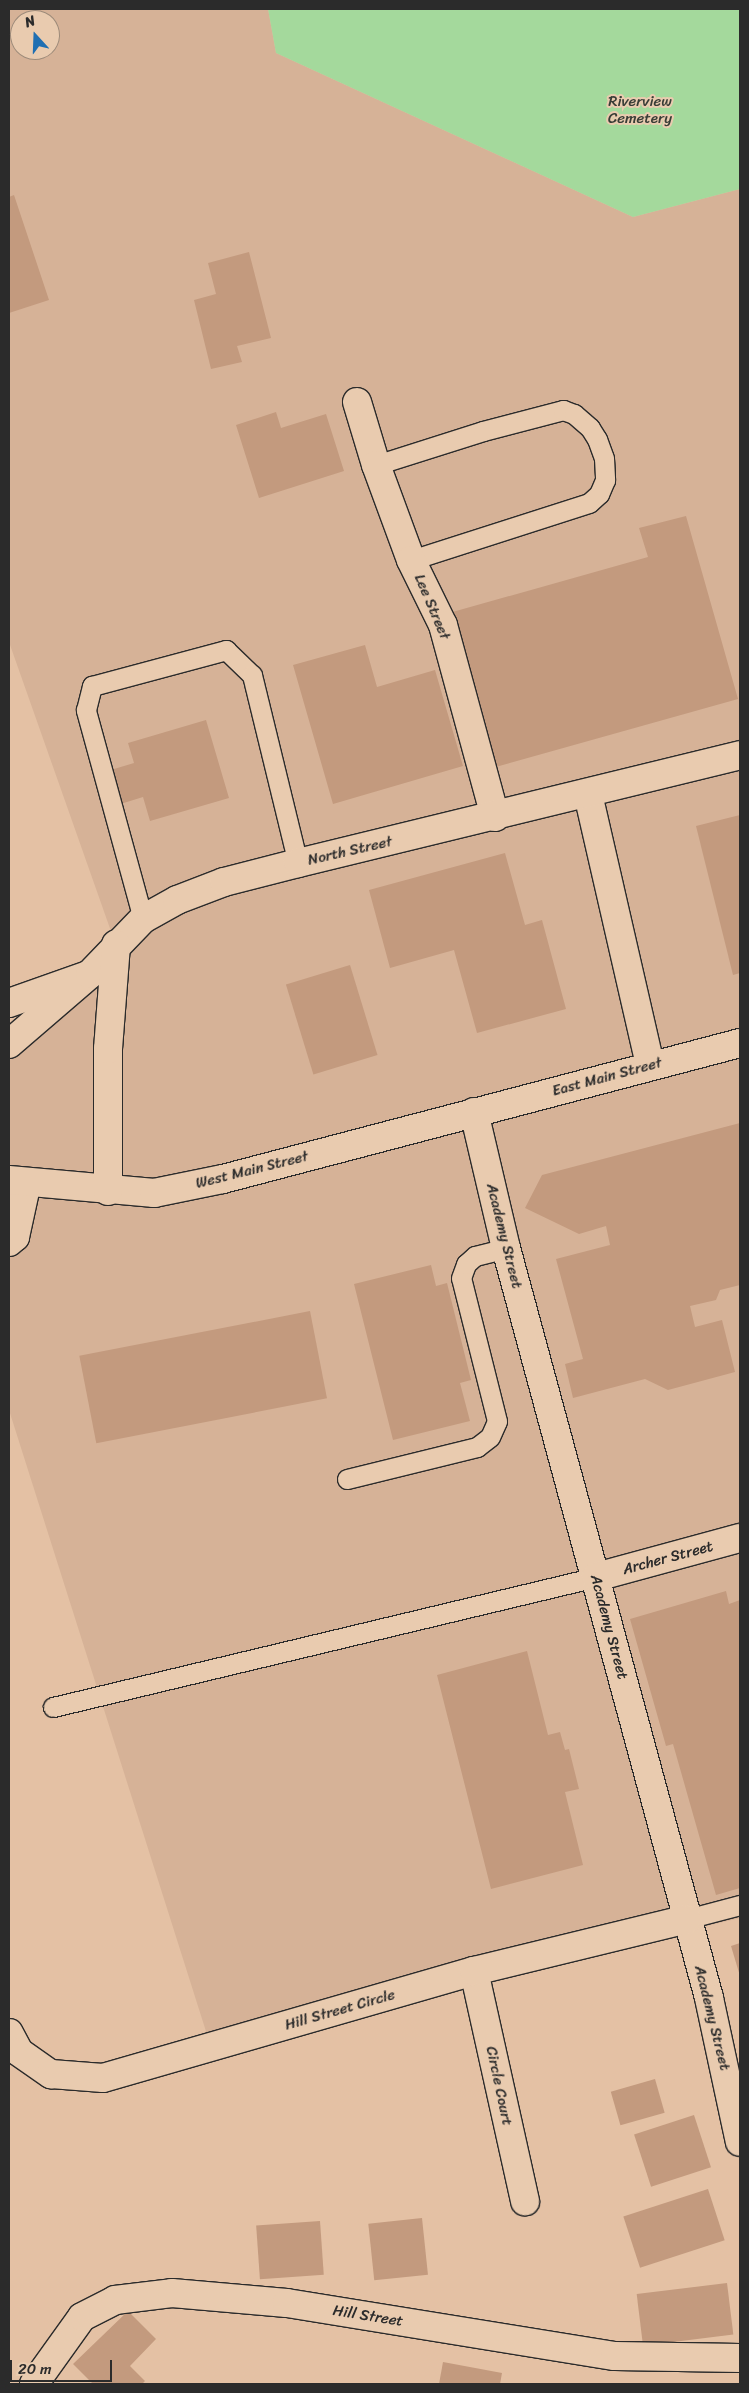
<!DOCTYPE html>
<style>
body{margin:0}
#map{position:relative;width:749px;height:2393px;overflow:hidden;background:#e4c1a4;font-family:Sriracha,sans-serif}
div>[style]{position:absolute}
.built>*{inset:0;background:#d6b297}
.green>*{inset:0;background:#a4d99c}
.building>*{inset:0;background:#c39a7e;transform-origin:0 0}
.roads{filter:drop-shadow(1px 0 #2b2b2b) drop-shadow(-1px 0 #2b2b2b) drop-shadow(0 1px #2b2b2b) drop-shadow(0 -1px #2b2b2b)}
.lane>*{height:19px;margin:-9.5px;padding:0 9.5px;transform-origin:9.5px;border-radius:9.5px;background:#e9cbaf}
.street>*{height:28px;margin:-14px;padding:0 14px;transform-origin:14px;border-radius:14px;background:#e9cbaf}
.secondary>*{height:28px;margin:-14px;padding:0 14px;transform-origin:14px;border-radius:14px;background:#e9cbaf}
span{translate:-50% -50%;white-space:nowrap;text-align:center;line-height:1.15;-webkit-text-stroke:4px #e9cbaf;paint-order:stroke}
.park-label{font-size:15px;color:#373c36}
.street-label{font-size:15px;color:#2b2b2b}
.frame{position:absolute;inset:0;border:10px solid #2b2b2b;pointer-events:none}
.north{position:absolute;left:10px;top:10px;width:50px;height:50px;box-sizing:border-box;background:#e9cbaf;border:1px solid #9d8b7a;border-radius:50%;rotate:340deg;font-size:14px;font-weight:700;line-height:20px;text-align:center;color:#2b2b2b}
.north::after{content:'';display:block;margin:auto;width:18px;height:22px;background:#1f6fb2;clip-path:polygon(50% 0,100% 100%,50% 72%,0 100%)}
.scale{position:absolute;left:10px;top:2360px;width:102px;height:22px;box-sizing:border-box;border:2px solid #2b2b2b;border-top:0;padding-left:6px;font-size:15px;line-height:18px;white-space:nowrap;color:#2b2b2b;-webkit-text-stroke:4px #e9cbaf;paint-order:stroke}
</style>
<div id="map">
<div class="built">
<i style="clip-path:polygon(evenodd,9px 9px,268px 9px,276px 53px,633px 217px,740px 189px,740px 1918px,210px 2044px,9px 1410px,9px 1028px,113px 937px,9px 642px,9px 9px,20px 20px,50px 20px,50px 50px,20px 50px,20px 20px)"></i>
</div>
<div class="green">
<i style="clip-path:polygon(268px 9px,740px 9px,740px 189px,633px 217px,276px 53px)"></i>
</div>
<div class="building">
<i style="clip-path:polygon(14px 195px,49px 300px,9px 313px,9px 197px)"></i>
<i style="clip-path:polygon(249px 252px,271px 338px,237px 346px,242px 362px,211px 369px,194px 300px,216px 294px,208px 263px)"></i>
<i style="clip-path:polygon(276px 412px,281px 428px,326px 414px,344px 471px,259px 498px,236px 425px)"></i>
<i style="clip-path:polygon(686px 516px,738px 699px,492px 768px,449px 613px,648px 557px,639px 528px)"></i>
<i style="clip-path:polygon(365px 645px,377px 687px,435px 670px,463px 766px,333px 804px,293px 665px)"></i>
<i style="clip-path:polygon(206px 720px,229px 798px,150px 821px,143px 797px,114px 806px,104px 772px,134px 763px,128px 743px)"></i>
<i style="clip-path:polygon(740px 815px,740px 973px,733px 975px,696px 826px)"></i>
<i style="clip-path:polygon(505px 853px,525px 925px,542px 920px,566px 1009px,477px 1033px,454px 950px,390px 968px,369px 890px)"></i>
<i style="left:350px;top:965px;width:94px;height:67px;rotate:73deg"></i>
<i style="clip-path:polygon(740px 1123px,740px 1285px,720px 1290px,716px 1300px,690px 1306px,695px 1327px,722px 1320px,735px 1372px,668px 1390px,645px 1379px,573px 1398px,565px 1364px,583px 1359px,556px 1259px,610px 1245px,606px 1226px,579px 1234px,525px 1208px,542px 1175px)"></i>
<i style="clip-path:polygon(431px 1265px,436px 1286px,447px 1283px,471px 1380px,460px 1383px,470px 1421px,393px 1440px,354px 1284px)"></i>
<i style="left:310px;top:1311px;width:89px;height:235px;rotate:79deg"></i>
<i style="clip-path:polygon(726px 1591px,729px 1604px,740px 1600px,740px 1888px,716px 1895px,673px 1744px,666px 1746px,630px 1619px)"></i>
<i style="clip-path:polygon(527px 1651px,548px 1735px,560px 1732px,565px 1750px,569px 1749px,579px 1789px,565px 1792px,583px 1865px,491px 1889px,437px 1675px)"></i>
<i style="clip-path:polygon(740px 1943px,740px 1976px,731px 1946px)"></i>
<i style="left:655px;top:2079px;width:35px;height:46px;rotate:74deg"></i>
<i style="left:694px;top:2115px;width:55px;height:63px;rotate:72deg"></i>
<i style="left:708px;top:2189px;width:54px;height:89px;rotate:72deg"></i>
<i style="left:422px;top:2218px;width:57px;height:54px;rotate:84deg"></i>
<i style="left:320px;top:2221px;width:54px;height:64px;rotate:86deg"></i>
<i style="left:727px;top:2283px;width:52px;height:91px;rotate:83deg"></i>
<i style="clip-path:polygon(128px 2311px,156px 2339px,130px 2366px,145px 2381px,142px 2384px,93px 2384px,73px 2364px)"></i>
<i style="clip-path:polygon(443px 2362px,502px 2373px,500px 2384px,439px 2384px)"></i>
</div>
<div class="roads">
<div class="lane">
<i style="left:376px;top:465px;width:112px;rotate:-17.6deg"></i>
<i style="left:483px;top:431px;width:83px;rotate:-14.7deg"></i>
<i style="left:563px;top:410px;width:12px;rotate:20deg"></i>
<i style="left:574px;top:414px;width:21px;rotate:41deg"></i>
<i style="left:590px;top:428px;width:13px;rotate:58deg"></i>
<i style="left:597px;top:439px;width:20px;rotate:70deg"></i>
<i style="left:604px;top:458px;width:22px;rotate:87deg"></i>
<i style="left:605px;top:480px;width:15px;rotate:113deg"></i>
<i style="left:599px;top:494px;width:13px;rotate:138deg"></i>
<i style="left:589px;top:503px;width:187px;rotate:162.2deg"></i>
<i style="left:143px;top:919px;width:217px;rotate:-105.3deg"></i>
<i style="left:86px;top:710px;width:25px;rotate:-76deg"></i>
<i style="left:92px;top:686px;width:139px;rotate:-15deg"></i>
<i style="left:226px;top:650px;width:36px;rotate:44deg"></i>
<i style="left:252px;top:675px;width:194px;rotate:76.3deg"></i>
<i style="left:347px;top:1479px;width:134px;rotate:-13.8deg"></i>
<i style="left:477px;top:1447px;width:16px;rotate:-38deg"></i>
<i style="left:490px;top:1437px;width:17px;rotate:-66deg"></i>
<i style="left:497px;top:1421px;width:147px;rotate:-104.1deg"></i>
<i style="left:461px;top:1278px;width:15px;rotate:-70deg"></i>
<i style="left:466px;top:1264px;width:12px;rotate:-42deg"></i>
<i style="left:475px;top:1256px;width:32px;rotate:-14deg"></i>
<i style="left:53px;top:1707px;width:558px;rotate:-13.46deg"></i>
<i style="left:687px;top:1919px;width:55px;rotate:-14.8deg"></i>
</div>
<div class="street">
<i style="left:357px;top:402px;width:66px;rotate:73.2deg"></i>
<i style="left:376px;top:465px;width:101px;rotate:69.8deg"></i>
<i style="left:411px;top:560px;width:72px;rotate:63.8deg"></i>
<i style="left:443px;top:625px;width:199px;rotate:74.8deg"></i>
<i style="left:588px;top:794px;width:278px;rotate:77.1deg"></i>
<i style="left:9px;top:1003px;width:84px;rotate:-19.5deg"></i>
<i style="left:474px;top:1112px;width:140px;rotate:76.8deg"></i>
<i style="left:506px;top:1248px;width:777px;rotate:74.85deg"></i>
<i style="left:709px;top:1998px;width:147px;rotate:77.9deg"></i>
<i style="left:9px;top:1242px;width:8px;rotate:-40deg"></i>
<i style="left:15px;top:1237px;width:56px;rotate:-77.7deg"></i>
<i style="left:596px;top:1577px;width:149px;rotate:-15.2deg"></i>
<i style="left:474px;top:1971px;width:236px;rotate:77.5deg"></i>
<i style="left:9px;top:2033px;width:21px;rotate:62deg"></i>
<i style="left:19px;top:2052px;width:39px;rotate:35deg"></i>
<i style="left:51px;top:2074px;width:52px;rotate:4.4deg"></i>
<i style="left:103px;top:2078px;width:386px;rotate:-16.1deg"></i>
<i style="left:474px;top:1971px;width:219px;rotate:-13.7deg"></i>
<i style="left:34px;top:2384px;width:82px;rotate:-54.4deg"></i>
<i style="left:82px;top:2317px;width:37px;rotate:-27deg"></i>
<i style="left:115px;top:2300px;width:57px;rotate:-7deg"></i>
<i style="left:172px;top:2293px;width:115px;rotate:5deg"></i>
<i style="left:287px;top:2303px;width:332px;rotate:9.2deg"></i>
<i style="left:615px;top:2356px;width:125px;rotate:0.9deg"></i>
</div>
<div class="secondary">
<i style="left:9px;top:1044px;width:107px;rotate:-40.8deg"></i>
<i style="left:90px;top:974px;width:76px;rotate:-46.1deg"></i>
<i style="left:143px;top:919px;width:39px;rotate:-29deg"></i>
<i style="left:177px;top:900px;width:50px;rotate:-21deg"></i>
<i style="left:224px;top:882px;width:76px;rotate:-14.4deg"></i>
<i style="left:298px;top:863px;width:455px;rotate:-13.7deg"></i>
<i style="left:9px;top:1180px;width:146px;rotate:5.1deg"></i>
<i style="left:154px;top:1193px;width:70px;rotate:-11.5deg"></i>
<i style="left:223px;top:1179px;width:535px;rotate:-14.74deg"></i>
<i style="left:108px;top:1191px;width:142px;rotate:-90deg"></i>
<i style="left:108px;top:1049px;width:105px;rotate:-85.6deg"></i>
</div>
</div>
<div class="park-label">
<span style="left:640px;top:110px">Riverview<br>Cemetery</span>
</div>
<div class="street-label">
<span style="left:432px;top:607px;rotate:67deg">Lee Street</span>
<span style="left:350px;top:851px;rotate:-13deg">North Street</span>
<span style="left:607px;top:1077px;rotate:-15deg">East Main Street</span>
<span style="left:252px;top:1170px;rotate:-14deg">West Main Street</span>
<span style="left:504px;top:1236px;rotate:76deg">Academy Street</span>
<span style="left:668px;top:1558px;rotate:-15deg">Archer Street</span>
<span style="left:609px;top:1627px;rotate:75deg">Academy Street</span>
<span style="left:340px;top:2010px;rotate:-16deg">Hill Street Circle</span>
<span style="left:712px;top:2018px;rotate:76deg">Academy Street</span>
<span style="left:499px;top:2086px;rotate:78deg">Circle Court</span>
<span style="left:368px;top:2316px;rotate:9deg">Hill Street</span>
</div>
<div class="frame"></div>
<div class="north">N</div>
<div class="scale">20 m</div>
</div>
